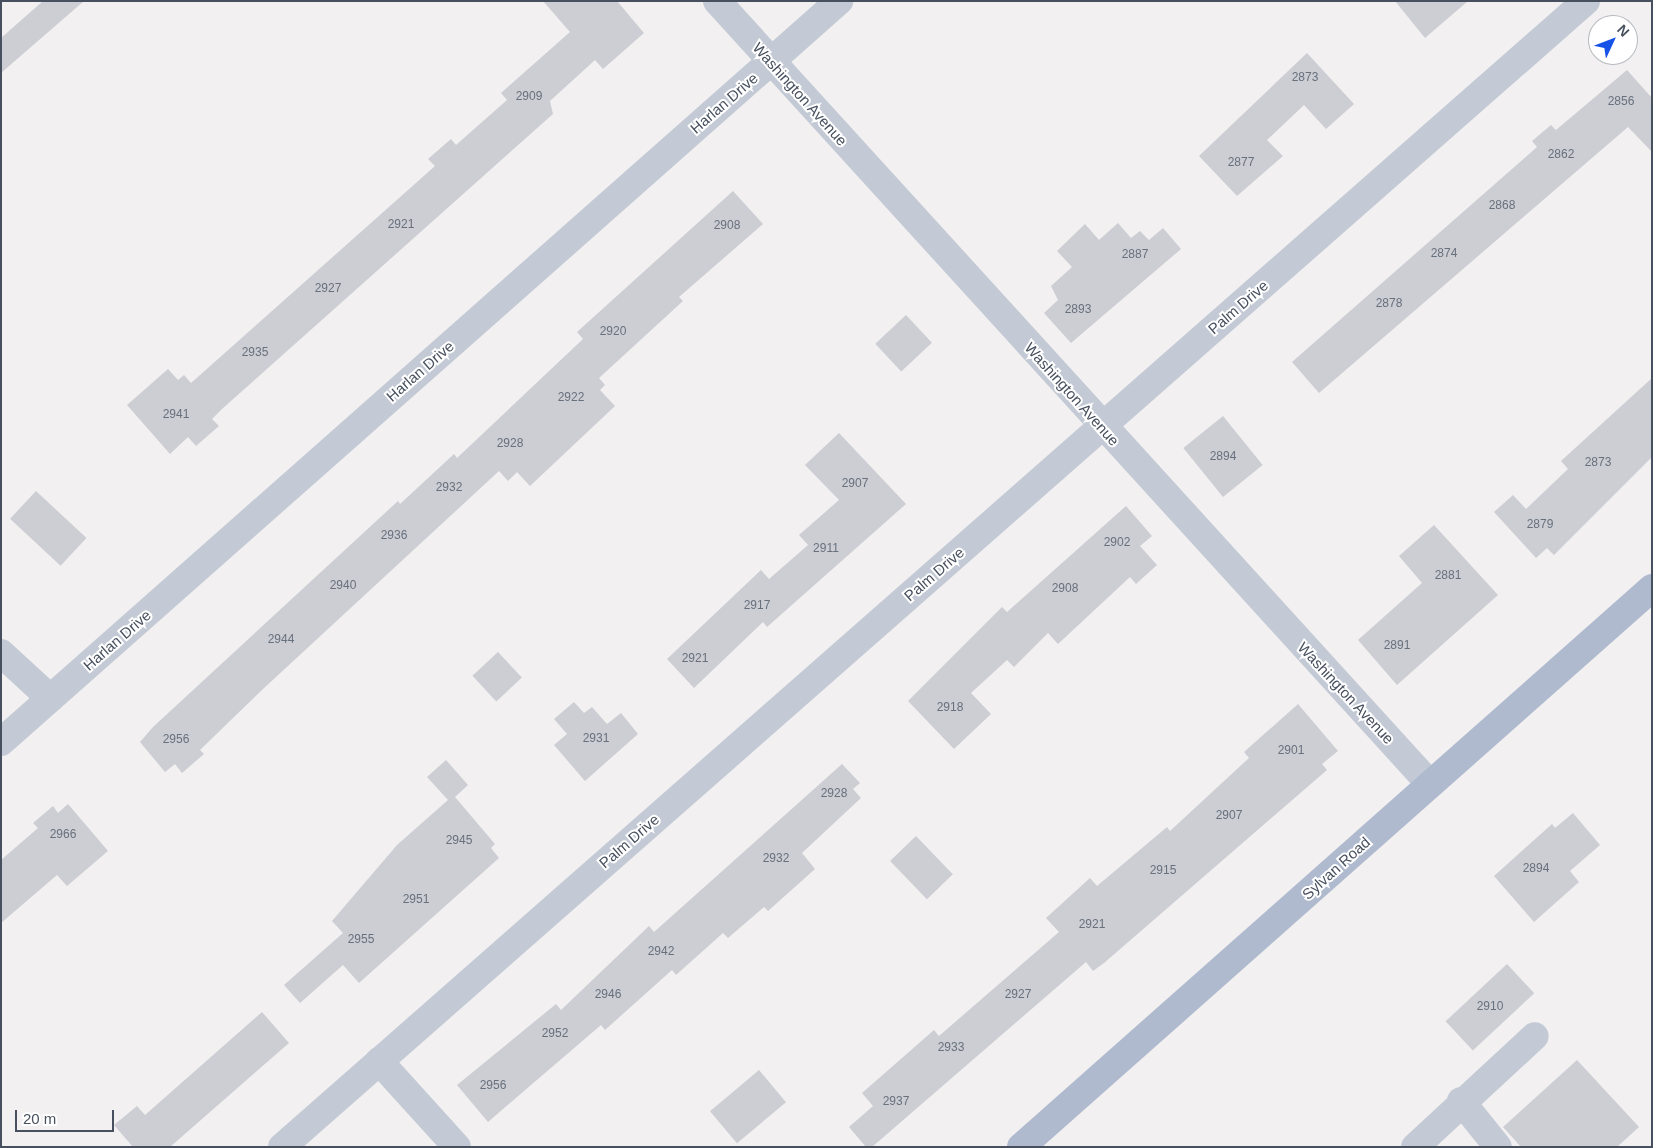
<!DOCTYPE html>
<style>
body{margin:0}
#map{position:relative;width:1653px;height:1148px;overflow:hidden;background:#f2f0f0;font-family:Arial,sans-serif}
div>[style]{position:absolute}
.building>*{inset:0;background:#ccced4;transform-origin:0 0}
.minor>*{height:28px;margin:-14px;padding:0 14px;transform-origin:14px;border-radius:14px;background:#c3cad5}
.major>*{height:28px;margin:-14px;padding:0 14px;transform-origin:14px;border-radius:14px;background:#afbacf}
span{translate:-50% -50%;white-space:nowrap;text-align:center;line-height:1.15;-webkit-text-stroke:4px #fff;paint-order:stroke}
.number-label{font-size:12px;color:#68707c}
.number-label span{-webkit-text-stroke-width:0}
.street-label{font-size:15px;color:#47505e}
.frame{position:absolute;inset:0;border:2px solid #47505e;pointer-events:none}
.north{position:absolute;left:1588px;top:15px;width:50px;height:50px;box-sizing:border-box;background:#fff;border:1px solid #b5b9bf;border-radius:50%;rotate:47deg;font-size:14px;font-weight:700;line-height:20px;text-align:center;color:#47505e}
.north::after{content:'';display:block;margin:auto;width:18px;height:22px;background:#1652e7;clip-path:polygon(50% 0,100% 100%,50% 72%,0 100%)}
.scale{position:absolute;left:15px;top:1110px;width:99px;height:22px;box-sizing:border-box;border:2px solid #47505e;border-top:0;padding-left:6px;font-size:15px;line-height:18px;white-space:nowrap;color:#47505e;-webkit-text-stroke:4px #fff;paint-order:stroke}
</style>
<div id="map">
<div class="building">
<i style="clip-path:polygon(43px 1px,84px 1px,1px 73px,1px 38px)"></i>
<i style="clip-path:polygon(543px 1px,617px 1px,644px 33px,603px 69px,595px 60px,550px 101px,553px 114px,222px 409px,212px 419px,219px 426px,196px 446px,188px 437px,170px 454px,127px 405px,168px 369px,178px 380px,184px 375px,191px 383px,435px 166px,428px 159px,451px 139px,456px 145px,507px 100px,501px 93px,570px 32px)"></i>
<i style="clip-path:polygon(1395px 1px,1468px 1px,1425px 38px)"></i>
<i style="clip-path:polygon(1307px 53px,1354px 104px,1326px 129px,1304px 105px,1267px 140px,1283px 156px,1237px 196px,1199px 156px)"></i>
<i style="clip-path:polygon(1627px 70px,1652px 98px,1652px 152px,1628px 127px,1319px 393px,1292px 362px,1537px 147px,1532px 141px,1551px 125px,1556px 130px)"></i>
<i style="clip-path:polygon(733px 191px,763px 224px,679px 297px,683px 301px,599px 378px,605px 385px,600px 390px,615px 406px,530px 486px,517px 472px,508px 481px,499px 471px,263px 689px,200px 750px,204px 754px,182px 773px,175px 764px,165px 772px,140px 742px,153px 727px,398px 501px,400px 504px,454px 454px,457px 458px,583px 339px,577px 332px)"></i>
<i style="clip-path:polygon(1118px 223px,1131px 238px,1140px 231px,1149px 240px,1163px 228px,1181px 249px,1071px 343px,1044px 313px,1058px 300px,1051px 286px,1072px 267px,1057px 251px,1085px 224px,1099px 240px)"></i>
<i style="left:906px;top:315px;width:38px;height:42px;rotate:47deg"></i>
<i style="clip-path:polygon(1652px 378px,1652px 457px,1554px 555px,1547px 548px,1536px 558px,1494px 512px,1513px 495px,1526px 509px,1568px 469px,1561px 461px)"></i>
<i style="left:1223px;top:416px;width:63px;height:51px;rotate:51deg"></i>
<i style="clip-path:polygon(839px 433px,906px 504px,767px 627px,763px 622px,694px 688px,667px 659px,761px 570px,769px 579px,808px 545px,799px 535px,839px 500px,805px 465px)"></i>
<i style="left:36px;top:491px;width:69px;height:38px;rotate:43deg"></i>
<i style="clip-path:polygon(1126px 506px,1152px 536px,1140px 546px,1157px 565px,1136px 584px,1130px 577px,1058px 644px,1048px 633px,1014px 667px,1007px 660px,971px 693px,991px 714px,954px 749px,908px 701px,1002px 607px,1007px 612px)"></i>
<i style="clip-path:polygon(1434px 525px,1498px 595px,1397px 685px,1358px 640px,1422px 583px,1399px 556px)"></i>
<i style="left:498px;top:652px;width:35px;height:35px;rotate:47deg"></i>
<i style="clip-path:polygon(574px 702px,584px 713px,592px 707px,607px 724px,621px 713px,638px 734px,585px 781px,554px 745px,567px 734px,554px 719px)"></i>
<i style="clip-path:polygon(1298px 704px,1338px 751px,1322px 764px,1327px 770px,1104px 963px,1093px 971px,1086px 962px,872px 1147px,866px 1147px,849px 1127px,873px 1106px,862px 1093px,934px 1030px,939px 1036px,1059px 932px,1046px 918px,1090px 878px,1097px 886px,1167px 827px,1170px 831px,1249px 758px,1244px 752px)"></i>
<i style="clip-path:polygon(446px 760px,468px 785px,455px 797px,495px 844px,491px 848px,499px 858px,359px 983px,343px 965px,300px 1003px,284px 985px,343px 933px,332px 921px,397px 845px,448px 800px,427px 777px)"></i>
<i style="clip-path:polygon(842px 764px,860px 783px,853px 789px,861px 798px,802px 853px,815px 869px,768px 911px,764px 907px,728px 938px,723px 933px,676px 975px,672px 970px,605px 1030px,601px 1025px,488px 1122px,457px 1085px,556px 1004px,561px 1010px,649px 926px,654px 932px)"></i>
<i style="clip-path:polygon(68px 804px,108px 851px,67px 886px,57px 875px,1px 923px,1px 860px,38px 828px,33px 823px,53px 806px,58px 813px)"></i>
<i style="clip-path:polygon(1573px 813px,1600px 845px,1570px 871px,1579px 882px,1534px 922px,1494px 876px,1552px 824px,1555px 828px)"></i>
<i style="left:916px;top:836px;width:53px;height:36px;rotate:46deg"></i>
<i style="left:1507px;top:964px;width:40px;height:84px;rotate:47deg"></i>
<i style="clip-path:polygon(262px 1012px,289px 1043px,170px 1147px,133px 1147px,114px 1125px,137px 1106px,145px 1115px)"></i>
<i style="clip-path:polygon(1577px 1060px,1639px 1127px,1617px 1147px,1521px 1147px,1503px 1127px)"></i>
<i style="left:759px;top:1070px;width:42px;height:64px;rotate:50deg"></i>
</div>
<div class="minor">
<i style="left:717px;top:1px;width:1059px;rotate:47.68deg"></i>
<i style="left:1px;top:653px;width:67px;rotate:42.6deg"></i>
<i style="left:1px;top:742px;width:1119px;rotate:-41.48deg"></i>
<i style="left:379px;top:1061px;width:116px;rotate:47.8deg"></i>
<i style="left:1461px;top:1101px;width:59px;rotate:51.2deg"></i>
<i style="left:282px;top:1147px;width:1736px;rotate:-41.31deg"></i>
<i style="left:1415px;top:1147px;width:163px;rotate:-42.8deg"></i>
</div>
<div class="major">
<i style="left:1021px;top:1147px;width:843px;rotate:-41.54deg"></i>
</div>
<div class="number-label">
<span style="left:1305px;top:78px">2873</span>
<span style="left:529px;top:97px">2909</span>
<span style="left:1621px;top:102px">2856</span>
<span style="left:1561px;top:155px">2862</span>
<span style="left:1241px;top:163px">2877</span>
<span style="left:1502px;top:206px">2868</span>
<span style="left:401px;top:225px">2921</span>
<span style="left:727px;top:226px">2908</span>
<span style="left:1444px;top:254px">2874</span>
<span style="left:1135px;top:255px">2887</span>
<span style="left:328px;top:289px">2927</span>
<span style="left:1389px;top:304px">2878</span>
<span style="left:1078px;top:310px">2893</span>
<span style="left:613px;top:332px">2920</span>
<span style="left:255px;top:353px">2935</span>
<span style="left:571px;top:398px">2922</span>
<span style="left:176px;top:415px">2941</span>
<span style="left:510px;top:444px">2928</span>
<span style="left:1223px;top:457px">2894</span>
<span style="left:1598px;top:463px">2873</span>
<span style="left:855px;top:484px">2907</span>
<span style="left:449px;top:488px">2932</span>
<span style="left:1540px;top:525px">2879</span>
<span style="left:394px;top:536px">2936</span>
<span style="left:1117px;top:543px">2902</span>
<span style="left:826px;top:549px">2911</span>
<span style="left:1448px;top:576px">2881</span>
<span style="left:343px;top:586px">2940</span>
<span style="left:1065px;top:589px">2908</span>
<span style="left:757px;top:606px">2917</span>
<span style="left:281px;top:640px">2944</span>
<span style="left:1397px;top:646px">2891</span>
<span style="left:695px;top:659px">2921</span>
<span style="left:950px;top:708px">2918</span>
<span style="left:596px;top:739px">2931</span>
<span style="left:176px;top:740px">2956</span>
<span style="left:1291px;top:751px">2901</span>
<span style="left:834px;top:794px">2928</span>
<span style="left:1229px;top:816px">2907</span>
<span style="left:63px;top:835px">2966</span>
<span style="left:459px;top:841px">2945</span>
<span style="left:776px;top:859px">2932</span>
<span style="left:1536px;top:869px">2894</span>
<span style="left:1163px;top:871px">2915</span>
<span style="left:416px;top:900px">2951</span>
<span style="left:1092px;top:925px">2921</span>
<span style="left:361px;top:940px">2955</span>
<span style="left:661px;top:952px">2942</span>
<span style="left:608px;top:995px">2946</span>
<span style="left:1018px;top:995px">2927</span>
<span style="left:1490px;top:1007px">2910</span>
<span style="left:555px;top:1034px">2952</span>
<span style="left:951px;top:1048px">2933</span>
<span style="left:493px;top:1086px">2956</span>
<span style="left:896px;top:1102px">2937</span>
</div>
<div class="street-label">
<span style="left:800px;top:94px;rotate:48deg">Washington Avenue</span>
<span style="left:724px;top:103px;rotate:-41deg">Harlan Drive</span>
<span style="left:1238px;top:307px;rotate:-41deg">Palm Drive</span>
<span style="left:420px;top:371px;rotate:-41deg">Harlan Drive</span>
<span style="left:1072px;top:394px;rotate:48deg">Washington Avenue</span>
<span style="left:934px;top:574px;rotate:-41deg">Palm Drive</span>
<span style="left:117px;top:640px;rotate:-41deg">Harlan Drive</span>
<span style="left:1346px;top:693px;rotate:47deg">Washington Avenue</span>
<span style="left:629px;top:841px;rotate:-41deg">Palm Drive</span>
<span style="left:1336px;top:868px;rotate:-42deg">Sylvan Road</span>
</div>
<div class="frame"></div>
<div class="north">N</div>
<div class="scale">20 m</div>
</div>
